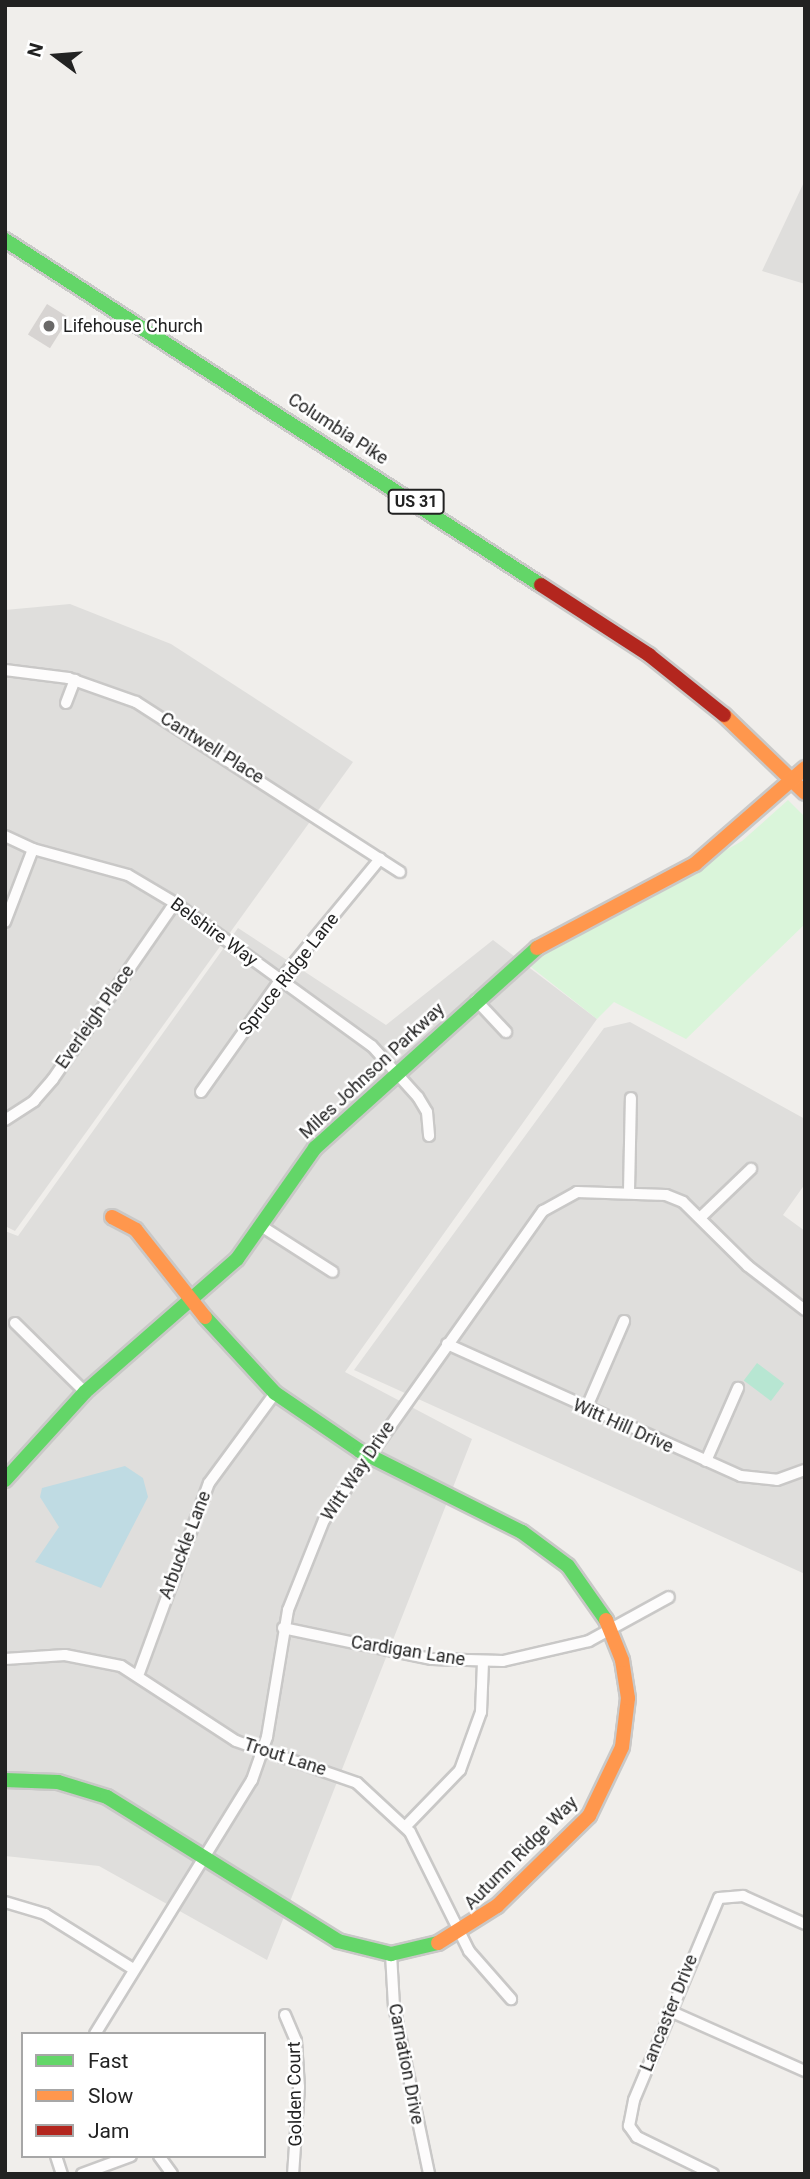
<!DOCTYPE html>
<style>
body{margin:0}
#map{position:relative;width:810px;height:2179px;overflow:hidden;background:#f0eeeb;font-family:Roboto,sans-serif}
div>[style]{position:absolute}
.residential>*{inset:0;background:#dfdedc}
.park>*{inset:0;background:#daf5da}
.pitch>*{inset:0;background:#b7e6d2;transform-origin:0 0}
.water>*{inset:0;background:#bfdbe3}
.building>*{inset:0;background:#d7d4d2;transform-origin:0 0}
.roads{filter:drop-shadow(2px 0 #c9c8c7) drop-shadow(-2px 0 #c9c8c7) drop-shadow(0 2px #c9c8c7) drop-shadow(0 -2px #c9c8c7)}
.street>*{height:10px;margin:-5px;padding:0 5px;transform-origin:5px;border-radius:5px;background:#fdfcfc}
.fast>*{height:14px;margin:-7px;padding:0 7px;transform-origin:7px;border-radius:7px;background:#63d668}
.slow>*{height:14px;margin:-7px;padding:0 7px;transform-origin:7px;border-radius:7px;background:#ff974d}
.jam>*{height:14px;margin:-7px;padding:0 7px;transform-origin:7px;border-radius:7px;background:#b3261e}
.dots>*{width:19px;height:19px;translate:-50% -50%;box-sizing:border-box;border:4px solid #fff;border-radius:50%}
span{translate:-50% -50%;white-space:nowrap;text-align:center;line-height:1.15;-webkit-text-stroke:5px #fff;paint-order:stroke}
.shield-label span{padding:2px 5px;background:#fff;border:2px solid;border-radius:5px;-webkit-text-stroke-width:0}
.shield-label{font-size:16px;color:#222;font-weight:700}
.poi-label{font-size:18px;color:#222}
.left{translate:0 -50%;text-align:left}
.street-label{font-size:18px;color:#222}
.frame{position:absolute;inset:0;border:7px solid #222;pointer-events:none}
.legend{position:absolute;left:21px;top:2032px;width:245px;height:126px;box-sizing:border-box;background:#fff;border:2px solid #a7a7a7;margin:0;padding:9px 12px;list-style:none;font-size:21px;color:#222}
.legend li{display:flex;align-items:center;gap:14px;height:35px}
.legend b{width:35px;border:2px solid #a7a7a7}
.north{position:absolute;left:21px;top:21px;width:70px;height:70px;-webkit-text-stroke:5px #fff;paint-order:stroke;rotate:286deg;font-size:19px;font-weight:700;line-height:28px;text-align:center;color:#222}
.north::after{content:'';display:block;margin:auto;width:24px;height:32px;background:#222;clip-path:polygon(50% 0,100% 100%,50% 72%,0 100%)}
</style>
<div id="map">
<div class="residential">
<i style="clip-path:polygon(805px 180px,805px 284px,762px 271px)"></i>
<i style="clip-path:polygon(70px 604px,171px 644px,353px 762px,15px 1231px,5px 1226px,5px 610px)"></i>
<i style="clip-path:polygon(238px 928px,386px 1025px,493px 940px,597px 1019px,345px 1372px,472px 1439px,267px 1960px,99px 1866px,5px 1856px,5px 1231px,18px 1236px)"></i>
<i style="clip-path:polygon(630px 1022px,805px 1119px,805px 1184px,783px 1215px,805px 1231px,805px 1574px,354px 1370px,604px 1028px)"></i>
</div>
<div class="park">
<i style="clip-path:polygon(788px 800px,805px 817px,805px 924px,686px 1039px,614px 1002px,597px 1019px,526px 963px,742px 841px)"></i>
</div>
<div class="pitch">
<i style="left:757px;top:1363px;width:34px;height:22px;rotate:37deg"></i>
</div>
<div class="water">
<i style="clip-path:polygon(125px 1466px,143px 1478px,148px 1497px,101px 1588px,35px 1562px,59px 1527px,40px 1497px,42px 1488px)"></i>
</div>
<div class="building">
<i style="left:47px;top:304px;width:26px;height:36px;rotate:32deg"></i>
</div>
<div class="roads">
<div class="street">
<i style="left:5px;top:670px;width:64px;rotate:7.2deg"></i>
<i style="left:68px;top:678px;width:72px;rotate:19.4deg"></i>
<i style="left:136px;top:702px;width:314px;rotate:32.8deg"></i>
<i style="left:66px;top:703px;width:25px;rotate:-69deg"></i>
<i style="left:5px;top:836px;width:31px;rotate:25deg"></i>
<i style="left:33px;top:849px;width:98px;rotate:15.3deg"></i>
<i style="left:128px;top:875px;width:55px;rotate:30.8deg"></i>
<i style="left:175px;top:903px;width:243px;rotate:36deg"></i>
<i style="left:372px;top:1046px;width:69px;rotate:48deg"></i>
<i style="left:418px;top:1097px;width:17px;rotate:59deg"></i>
<i style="left:427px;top:1112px;width:24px;rotate:85deg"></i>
<i style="left:5px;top:922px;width:78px;rotate:-69deg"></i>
<i style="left:476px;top:1000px;width:44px;rotate:46.8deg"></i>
<i style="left:201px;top:1092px;width:138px;rotate:-54.7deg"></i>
<i style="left:281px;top:979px;width:156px;rotate:-50.5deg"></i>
<i style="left:5px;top:1120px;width:35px;rotate:-33deg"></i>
<i style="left:34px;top:1101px;width:29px;rotate:-49deg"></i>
<i style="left:53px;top:1079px;width:214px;rotate:-55.3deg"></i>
<i style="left:629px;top:1191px;width:93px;rotate:-88.8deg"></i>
<i style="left:700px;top:1218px;width:71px;rotate:-43.9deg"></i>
<i style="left:261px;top:1226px;width:85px;rotate:32.6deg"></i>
<i style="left:15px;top:1323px;width:98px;rotate:44.6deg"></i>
<i style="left:447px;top:1344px;width:322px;rotate:24.2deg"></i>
<i style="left:741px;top:1476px;width:36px;rotate:6deg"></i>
<i style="left:777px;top:1480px;width:30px;rotate:-20deg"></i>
<i style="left:586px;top:1409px;width:96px;rotate:-66.6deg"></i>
<i style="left:706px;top:1461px;width:80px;rotate:-66.3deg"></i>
<i style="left:283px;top:1628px;width:152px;rotate:11.8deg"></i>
<i style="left:432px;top:1659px;width:71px;rotate:1.6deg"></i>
<i style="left:503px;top:1661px;width:88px;rotate:-13.1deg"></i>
<i style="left:589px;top:1641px;width:91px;rotate:-28.8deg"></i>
<i style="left:5px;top:1659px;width:60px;rotate:-3.8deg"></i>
<i style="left:65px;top:1655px;width:57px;rotate:11.1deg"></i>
<i style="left:121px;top:1666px;width:137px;rotate:33.1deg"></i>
<i style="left:236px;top:1741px;width:128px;rotate:19.1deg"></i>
<i style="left:357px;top:1783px;width:72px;rotate:42.8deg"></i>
<i style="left:410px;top:1832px;width:133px;rotate:63.6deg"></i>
<i style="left:469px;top:1951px;width:64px;rotate:48.8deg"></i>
<i style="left:139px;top:1673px;width:202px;rotate:-69.8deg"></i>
<i style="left:209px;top:1483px;width:112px;rotate:-53.7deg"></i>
<i style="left:406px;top:1826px;width:78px;rotate:-46deg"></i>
<i style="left:460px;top:1770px;width:62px;rotate:-70.1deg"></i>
<i style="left:481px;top:1712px;width:50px;rotate:-87.7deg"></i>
<i style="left:5px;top:1902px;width:42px;rotate:16.7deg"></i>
<i style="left:45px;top:1914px;width:104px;rotate:32deg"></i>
<i style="left:391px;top:1954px;width:52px;rotate:86.7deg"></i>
<i style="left:394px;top:2006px;width:172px;rotate:78.2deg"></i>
<i style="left:670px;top:2011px;width:148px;rotate:24deg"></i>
<i style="left:285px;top:2015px;width:28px;rotate:67deg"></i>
<i style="left:296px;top:2041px;width:46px;rotate:86.3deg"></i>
<i style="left:299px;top:2087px;width:87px;rotate:93.9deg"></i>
<i style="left:95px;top:2034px;width:299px;rotate:-58.3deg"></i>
<i style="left:252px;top:1780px;width:46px;rotate:-70.8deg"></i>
<i style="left:267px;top:1737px;width:129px;rotate:-80.6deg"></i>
<i style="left:288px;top:1610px;width:97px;rotate:-68.2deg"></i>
<i style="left:324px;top:1520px;width:379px;rotate:-54.7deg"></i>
<i style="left:543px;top:1211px;width:39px;rotate:-29deg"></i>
<i style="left:577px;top:1192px;width:89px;rotate:1.9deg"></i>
<i style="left:666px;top:1195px;width:18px;rotate:22deg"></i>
<i style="left:683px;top:1202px;width:91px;rotate:44.6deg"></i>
<i style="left:748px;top:1266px;width:72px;rotate:37.7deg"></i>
<i style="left:56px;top:2156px;width:19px;rotate:72deg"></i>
<i style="left:159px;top:2156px;width:22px;rotate:54deg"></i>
<i style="left:82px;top:2174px;width:52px;rotate:-20.2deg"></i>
<i style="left:713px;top:2174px;width:85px;rotate:-154deg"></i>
<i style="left:637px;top:2137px;width:14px;rotate:-126deg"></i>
<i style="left:629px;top:2126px;width:26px;rotate:-79deg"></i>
<i style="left:634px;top:2100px;width:219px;rotate:-67.2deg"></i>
<i style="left:719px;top:1898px;width:24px;rotate:-5deg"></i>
<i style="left:743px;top:1896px;width:68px;rotate:24.3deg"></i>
</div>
<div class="fast">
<i style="left:5px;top:240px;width:637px;rotate:32.77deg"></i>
<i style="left:205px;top:1317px;width:103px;rotate:47.4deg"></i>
<i style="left:275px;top:1393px;width:103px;rotate:34.3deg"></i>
<i style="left:360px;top:1451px;width:181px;rotate:26.6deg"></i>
<i style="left:522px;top:1532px;width:57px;rotate:36.5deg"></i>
<i style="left:568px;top:1566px;width:66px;rotate:54.9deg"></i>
<i style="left:5px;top:1480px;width:119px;rotate:-47.7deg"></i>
<i style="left:85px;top:1392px;width:202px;rotate:-41.2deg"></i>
<i style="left:237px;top:1259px;width:136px;rotate:-54.9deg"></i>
<i style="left:315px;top:1148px;width:299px;rotate:-42deg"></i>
<i style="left:5px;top:1780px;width:53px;rotate:2.2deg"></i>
<i style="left:58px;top:1782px;width:51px;rotate:17deg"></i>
<i style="left:107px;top:1797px;width:272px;rotate:31.9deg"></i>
<i style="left:338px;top:1941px;width:55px;rotate:13.8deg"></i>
<i style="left:391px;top:1954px;width:48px;rotate:-13.2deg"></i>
</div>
<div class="slow">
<i style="left:724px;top:715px;width:112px;rotate:43.9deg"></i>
<i style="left:537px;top:948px;width:179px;rotate:-28deg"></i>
<i style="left:695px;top:864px;width:146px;rotate:-41.1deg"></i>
<i style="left:112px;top:1217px;width:27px;rotate:28deg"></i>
<i style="left:136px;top:1230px;width:111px;rotate:51.6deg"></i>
<i style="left:438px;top:1943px;width:70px;rotate:-32.1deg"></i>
<i style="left:497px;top:1906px;width:129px;rotate:-44.4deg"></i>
<i style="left:589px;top:1816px;width:76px;rotate:-64.4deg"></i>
<i style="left:622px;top:1747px;width:49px;rotate:-83deg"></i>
<i style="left:628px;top:1698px;width:38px;rotate:-99deg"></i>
<i style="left:622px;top:1660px;width:43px;rotate:-111.8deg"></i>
</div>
<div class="jam">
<i style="left:541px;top:585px;width:129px;rotate:32.9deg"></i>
<i style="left:649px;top:655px;width:96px;rotate:38.7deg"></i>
</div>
</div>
<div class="dots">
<i style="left:49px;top:326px;background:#6a6968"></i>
</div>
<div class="shield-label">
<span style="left:416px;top:502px">US 31</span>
</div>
<div class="poi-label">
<span class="left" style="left:63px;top:326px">Lifehouse Church</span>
</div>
<div class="street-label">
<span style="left:338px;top:429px;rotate:33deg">Columbia Pike</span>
<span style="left:212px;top:748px;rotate:32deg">Cantwell Place</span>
<span style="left:214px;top:932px;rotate:36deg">Belshire Way</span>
<span style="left:289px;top:974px;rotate:-52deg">Spruce Ridge Lane</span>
<span style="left:95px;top:1017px;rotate:-55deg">Everleigh Place</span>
<span style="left:372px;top:1071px;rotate:-43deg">Miles Johnson Parkway</span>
<span style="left:623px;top:1426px;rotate:24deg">Witt Hill Drive</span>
<span style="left:358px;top:1471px;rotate:-56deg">Witt Way Drive</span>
<span style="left:185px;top:1545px;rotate:-69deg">Arbuckle Lane</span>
<span style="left:408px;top:1651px;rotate:9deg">Cardigan Lane</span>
<span style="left:285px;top:1757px;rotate:18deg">Trout Lane</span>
<span style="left:521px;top:1853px;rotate:-45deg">Autumn Ridge Way</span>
<span style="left:669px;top:2013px;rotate:-68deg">Lancaster Drive</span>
<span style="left:406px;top:2064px;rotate:79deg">Carnation Drive</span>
<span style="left:295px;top:2094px;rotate:-91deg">Golden Court</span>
</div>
<div class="frame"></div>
<ul class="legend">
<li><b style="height:9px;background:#63d668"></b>Fast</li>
<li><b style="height:9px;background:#ff974d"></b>Slow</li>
<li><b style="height:9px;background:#b3261e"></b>Jam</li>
</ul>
<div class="north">N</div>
</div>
